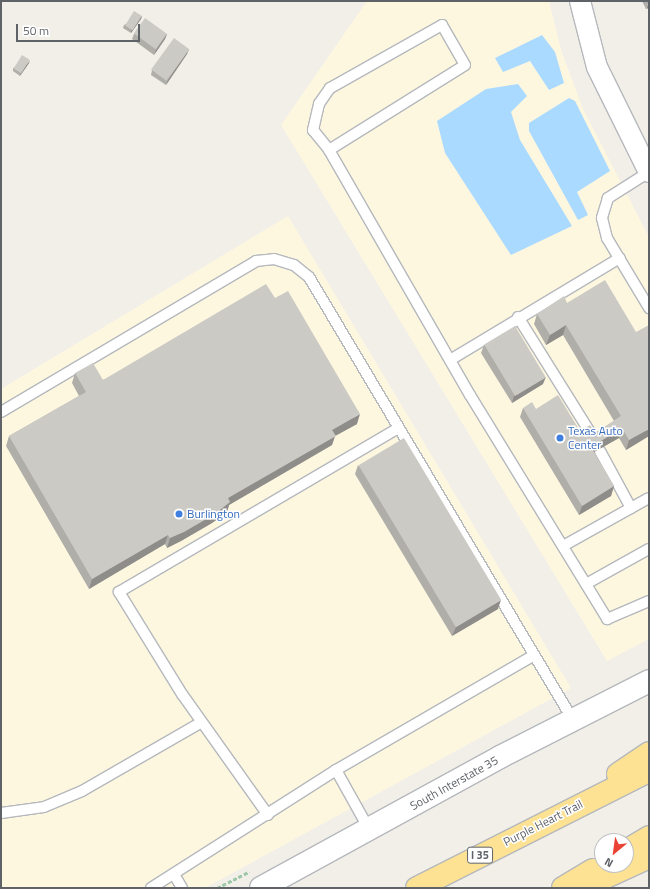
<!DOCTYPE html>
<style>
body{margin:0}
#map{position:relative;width:650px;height:889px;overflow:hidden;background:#f1efe8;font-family:"Titillium Web",sans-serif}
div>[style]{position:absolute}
.commercial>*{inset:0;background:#fef7e0}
.water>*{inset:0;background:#aadaff}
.path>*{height:2.5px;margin-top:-1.25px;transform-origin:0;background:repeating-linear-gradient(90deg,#9cc7a9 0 4px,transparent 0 6px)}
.roads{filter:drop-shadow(1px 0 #b5b8bc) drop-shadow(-1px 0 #b5b8bc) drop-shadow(0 1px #b5b8bc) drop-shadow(0 -1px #b5b8bc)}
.lane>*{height:10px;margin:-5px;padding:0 5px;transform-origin:5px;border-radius:5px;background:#fff}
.street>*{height:20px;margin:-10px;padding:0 10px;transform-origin:10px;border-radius:10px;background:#fff}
.secondary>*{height:22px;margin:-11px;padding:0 11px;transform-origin:11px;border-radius:11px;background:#fff}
.highway>*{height:22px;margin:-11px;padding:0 11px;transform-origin:11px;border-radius:11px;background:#fde293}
.wall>*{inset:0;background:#afaea9}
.shaded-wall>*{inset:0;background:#8f8d8a}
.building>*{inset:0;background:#cccac5;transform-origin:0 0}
.dots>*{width:11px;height:11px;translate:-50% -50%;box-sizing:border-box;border:2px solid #fff;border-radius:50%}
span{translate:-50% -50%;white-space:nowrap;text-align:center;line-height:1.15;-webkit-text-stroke:3px #fff;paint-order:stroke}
.shield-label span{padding:1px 3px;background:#fff;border:1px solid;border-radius:3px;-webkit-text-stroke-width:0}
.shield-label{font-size:11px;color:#5f6368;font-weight:700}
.shop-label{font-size:12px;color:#366cbe}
.left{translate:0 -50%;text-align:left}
.street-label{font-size:12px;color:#5f6368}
.frame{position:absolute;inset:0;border:2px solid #5f6368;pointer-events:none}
.north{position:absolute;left:594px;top:833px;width:40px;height:40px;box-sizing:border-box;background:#fff;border:1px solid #bfc1c3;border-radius:50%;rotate:209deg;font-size:11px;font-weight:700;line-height:16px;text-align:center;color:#5f6368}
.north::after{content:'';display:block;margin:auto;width:14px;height:18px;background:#ea4335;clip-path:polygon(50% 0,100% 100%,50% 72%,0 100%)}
.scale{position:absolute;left:16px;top:24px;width:124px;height:18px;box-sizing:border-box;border:2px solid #5f6368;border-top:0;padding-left:5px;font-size:12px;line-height:14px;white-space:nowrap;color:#5f6368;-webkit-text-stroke:3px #fff;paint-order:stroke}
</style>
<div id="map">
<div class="commercial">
<i style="clip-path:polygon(367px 1px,549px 1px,561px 50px,583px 109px,649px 237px,649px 639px,607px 661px,281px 125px)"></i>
<i style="clip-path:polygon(288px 216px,571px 688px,205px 888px,1px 888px,1px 389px)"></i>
</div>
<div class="water">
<i style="clip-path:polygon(542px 35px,555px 52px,564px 83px,549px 90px,530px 61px,503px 72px,495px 58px)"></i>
<i style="clip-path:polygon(518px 84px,527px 96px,511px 112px,520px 140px,572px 226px,511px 255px,445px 153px,437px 121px,486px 89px)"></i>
<i style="clip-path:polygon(569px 98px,575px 101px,610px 171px,577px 192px,588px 215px,578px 220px,529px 131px,529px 123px)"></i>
</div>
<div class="path">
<i style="left:217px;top:888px;width:36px;rotate:-27deg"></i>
</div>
<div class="roads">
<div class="lane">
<i style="left:329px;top:150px;width:160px;rotate:-32deg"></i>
<i style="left:465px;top:65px;width:46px;rotate:-119.9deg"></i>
<i style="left:442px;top:25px;width:129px;rotate:150.6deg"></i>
<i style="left:330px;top:88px;width:19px;rotate:125deg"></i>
<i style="left:319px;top:104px;width:27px;rotate:103deg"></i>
<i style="left:313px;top:130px;width:26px;rotate:51deg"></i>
<i style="left:329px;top:150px;width:283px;rotate:60.1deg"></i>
<i style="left:470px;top:395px;width:263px;rotate:58.5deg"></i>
<i style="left:607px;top:619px;width:46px;rotate:-23.2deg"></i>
<i style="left:649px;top:172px;width:49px;rotate:147.6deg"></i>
<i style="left:608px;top:198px;width:21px;rotate:107deg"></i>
<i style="left:602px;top:218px;width:21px;rotate:76deg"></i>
<i style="left:607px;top:238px;width:82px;rotate:59deg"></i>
<i style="left:518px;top:317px;width:142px;rotate:58deg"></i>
<i style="left:450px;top:360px;width:198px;rotate:-31deg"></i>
<i style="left:1px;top:412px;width:296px;rotate:-30.6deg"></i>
<i style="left:256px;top:261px;width:18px;rotate:-6deg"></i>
<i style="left:274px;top:259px;width:21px;rotate:17deg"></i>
<i style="left:294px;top:265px;width:19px;rotate:39deg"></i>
<i style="left:309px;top:277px;width:516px;rotate:59.21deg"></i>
<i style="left:600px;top:451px;width:65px;rotate:61.5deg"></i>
<i style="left:563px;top:546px;width:98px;rotate:-29.2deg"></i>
<i style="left:586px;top:584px;width:72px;rotate:-29.1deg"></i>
<i style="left:336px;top:770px;width:68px;rotate:60.8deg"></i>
<i style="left:1px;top:813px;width:43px;rotate:-7.9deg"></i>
<i style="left:44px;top:807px;width:41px;rotate:-22.8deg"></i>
<i style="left:82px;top:791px;width:138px;rotate:-29.9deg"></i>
<i style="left:268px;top:815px;width:148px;rotate:-125.4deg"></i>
<i style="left:182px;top:694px;width:120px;rotate:-121.7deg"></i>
<i style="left:119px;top:592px;width:324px;rotate:-30.4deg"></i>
<i style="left:175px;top:876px;width:14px;rotate:60deg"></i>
<i style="left:151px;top:888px;width:219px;rotate:-32.5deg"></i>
<i style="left:336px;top:770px;width:229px;rotate:-30.1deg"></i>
</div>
<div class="street">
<i style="left:580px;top:1px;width:68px;rotate:75.6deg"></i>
<i style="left:597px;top:67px;width:117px;rotate:63.7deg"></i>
</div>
<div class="secondary">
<i style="left:261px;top:888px;width:273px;rotate:-28.7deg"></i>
<i style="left:500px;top:757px;width:167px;rotate:-27deg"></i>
</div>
<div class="highway">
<i style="left:618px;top:774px;width:37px;rotate:-34deg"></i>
<i style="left:626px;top:851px;width:27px;rotate:-31deg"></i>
<i style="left:417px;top:888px;width:260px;rotate:-26.8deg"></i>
<i style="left:563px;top:888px;width:35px;rotate:-31deg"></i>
<i style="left:582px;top:888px;width:74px;rotate:-24.8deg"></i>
</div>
</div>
<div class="wall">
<i style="clip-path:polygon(642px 1px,649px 1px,646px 9px)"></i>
<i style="clip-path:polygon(142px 16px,141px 19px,131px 33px,123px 28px,124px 25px)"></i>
<i style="clip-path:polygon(134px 34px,167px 34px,165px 39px,154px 55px,132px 39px)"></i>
<i style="clip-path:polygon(189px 49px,187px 54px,166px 85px,151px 75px,152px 70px)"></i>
<i style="clip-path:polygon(29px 63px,20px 76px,13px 71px,13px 68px)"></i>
<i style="clip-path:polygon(275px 298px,357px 424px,335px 436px,332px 445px,229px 505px,227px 512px,212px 523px,181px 541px,167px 548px,165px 544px,89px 589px,6px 446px,9px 436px,79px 396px,72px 383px,75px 373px,103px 380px)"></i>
<i style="clip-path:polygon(567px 303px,649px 436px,626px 450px,619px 438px,594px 452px,614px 486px,611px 496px,579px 515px,520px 417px,523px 408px,536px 409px,580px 431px,595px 433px,614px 421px,563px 335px,546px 345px,534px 324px,537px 314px)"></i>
<i style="clip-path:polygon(484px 345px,543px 384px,512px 403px,481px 353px)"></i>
<i style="clip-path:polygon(358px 465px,498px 609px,452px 636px,355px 474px)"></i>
</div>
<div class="shaded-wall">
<i style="clip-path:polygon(649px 2px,649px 8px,646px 9px)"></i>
<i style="clip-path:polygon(142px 16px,141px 19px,131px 33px,131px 31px)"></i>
<i style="clip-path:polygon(167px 34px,165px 39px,154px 55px,156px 50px)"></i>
<i style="clip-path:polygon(189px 49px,187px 54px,166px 85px,168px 80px)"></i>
<i style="clip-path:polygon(30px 60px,29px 63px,20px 76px,21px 73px)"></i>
<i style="clip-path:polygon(566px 325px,563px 335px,546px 345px,550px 335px)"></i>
<i style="clip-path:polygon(546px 377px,543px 384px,512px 403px,514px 396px)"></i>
<i style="clip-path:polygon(360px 414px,357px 424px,335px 436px,332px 445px,229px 505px,227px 512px,212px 523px,181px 541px,167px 548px,170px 538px,228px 498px,332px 430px)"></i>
<i style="clip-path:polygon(622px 428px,619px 438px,587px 456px,591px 447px)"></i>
<i style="clip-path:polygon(649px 429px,649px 436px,626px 450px,629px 440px)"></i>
<i style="clip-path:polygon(614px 486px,611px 496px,579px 515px,582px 506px)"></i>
<i style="clip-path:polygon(168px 535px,165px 544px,89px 589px,92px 579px)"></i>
<i style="clip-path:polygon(501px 600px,498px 609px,452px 636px,456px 627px)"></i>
</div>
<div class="building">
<i style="left:134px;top:11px;width:9px;height:17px;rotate:32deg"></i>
<i style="left:145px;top:18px;width:27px;height:19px;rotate:36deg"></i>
<i style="left:174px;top:38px;width:19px;height:39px;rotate:36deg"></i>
<i style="left:22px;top:55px;width:9px;height:16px;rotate:32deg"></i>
<i style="clip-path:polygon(605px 280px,636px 332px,649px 325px,649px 429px,629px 440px,622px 428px,591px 447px,614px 486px,582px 506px,523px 408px,532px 402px,536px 409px,558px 395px,580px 431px,590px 425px,595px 433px,621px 416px,566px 325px,550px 335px,537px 314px,564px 296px,567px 303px)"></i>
<i style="clip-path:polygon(266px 284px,275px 298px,288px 291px,360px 414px,332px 430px,336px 436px,228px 498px,230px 502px,215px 514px,184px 532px,170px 538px,168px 535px,92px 579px,9px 436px,86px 392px,75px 373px,93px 363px,103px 380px)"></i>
<i style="left:515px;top:326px;width:60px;height:36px;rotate:59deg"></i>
<i style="left:404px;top:438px;width:189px;height:53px;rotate:59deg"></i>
</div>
<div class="dots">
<i style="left:560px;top:438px;background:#3f7fe0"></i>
<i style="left:179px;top:514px;background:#3f7fe0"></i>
</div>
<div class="shield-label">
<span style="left:480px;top:855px">I 35</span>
</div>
<div class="shop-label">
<span class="left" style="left:568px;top:438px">Texas Auto<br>Center</span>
<span class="left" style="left:187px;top:514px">Burlington</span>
</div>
<div class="street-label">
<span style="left:454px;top:783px;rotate:-29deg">South Interstate 35</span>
<span style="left:543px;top:823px;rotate:-27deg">Purple Heart Trail</span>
</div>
<div class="frame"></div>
<div class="north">N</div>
<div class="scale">50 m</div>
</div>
